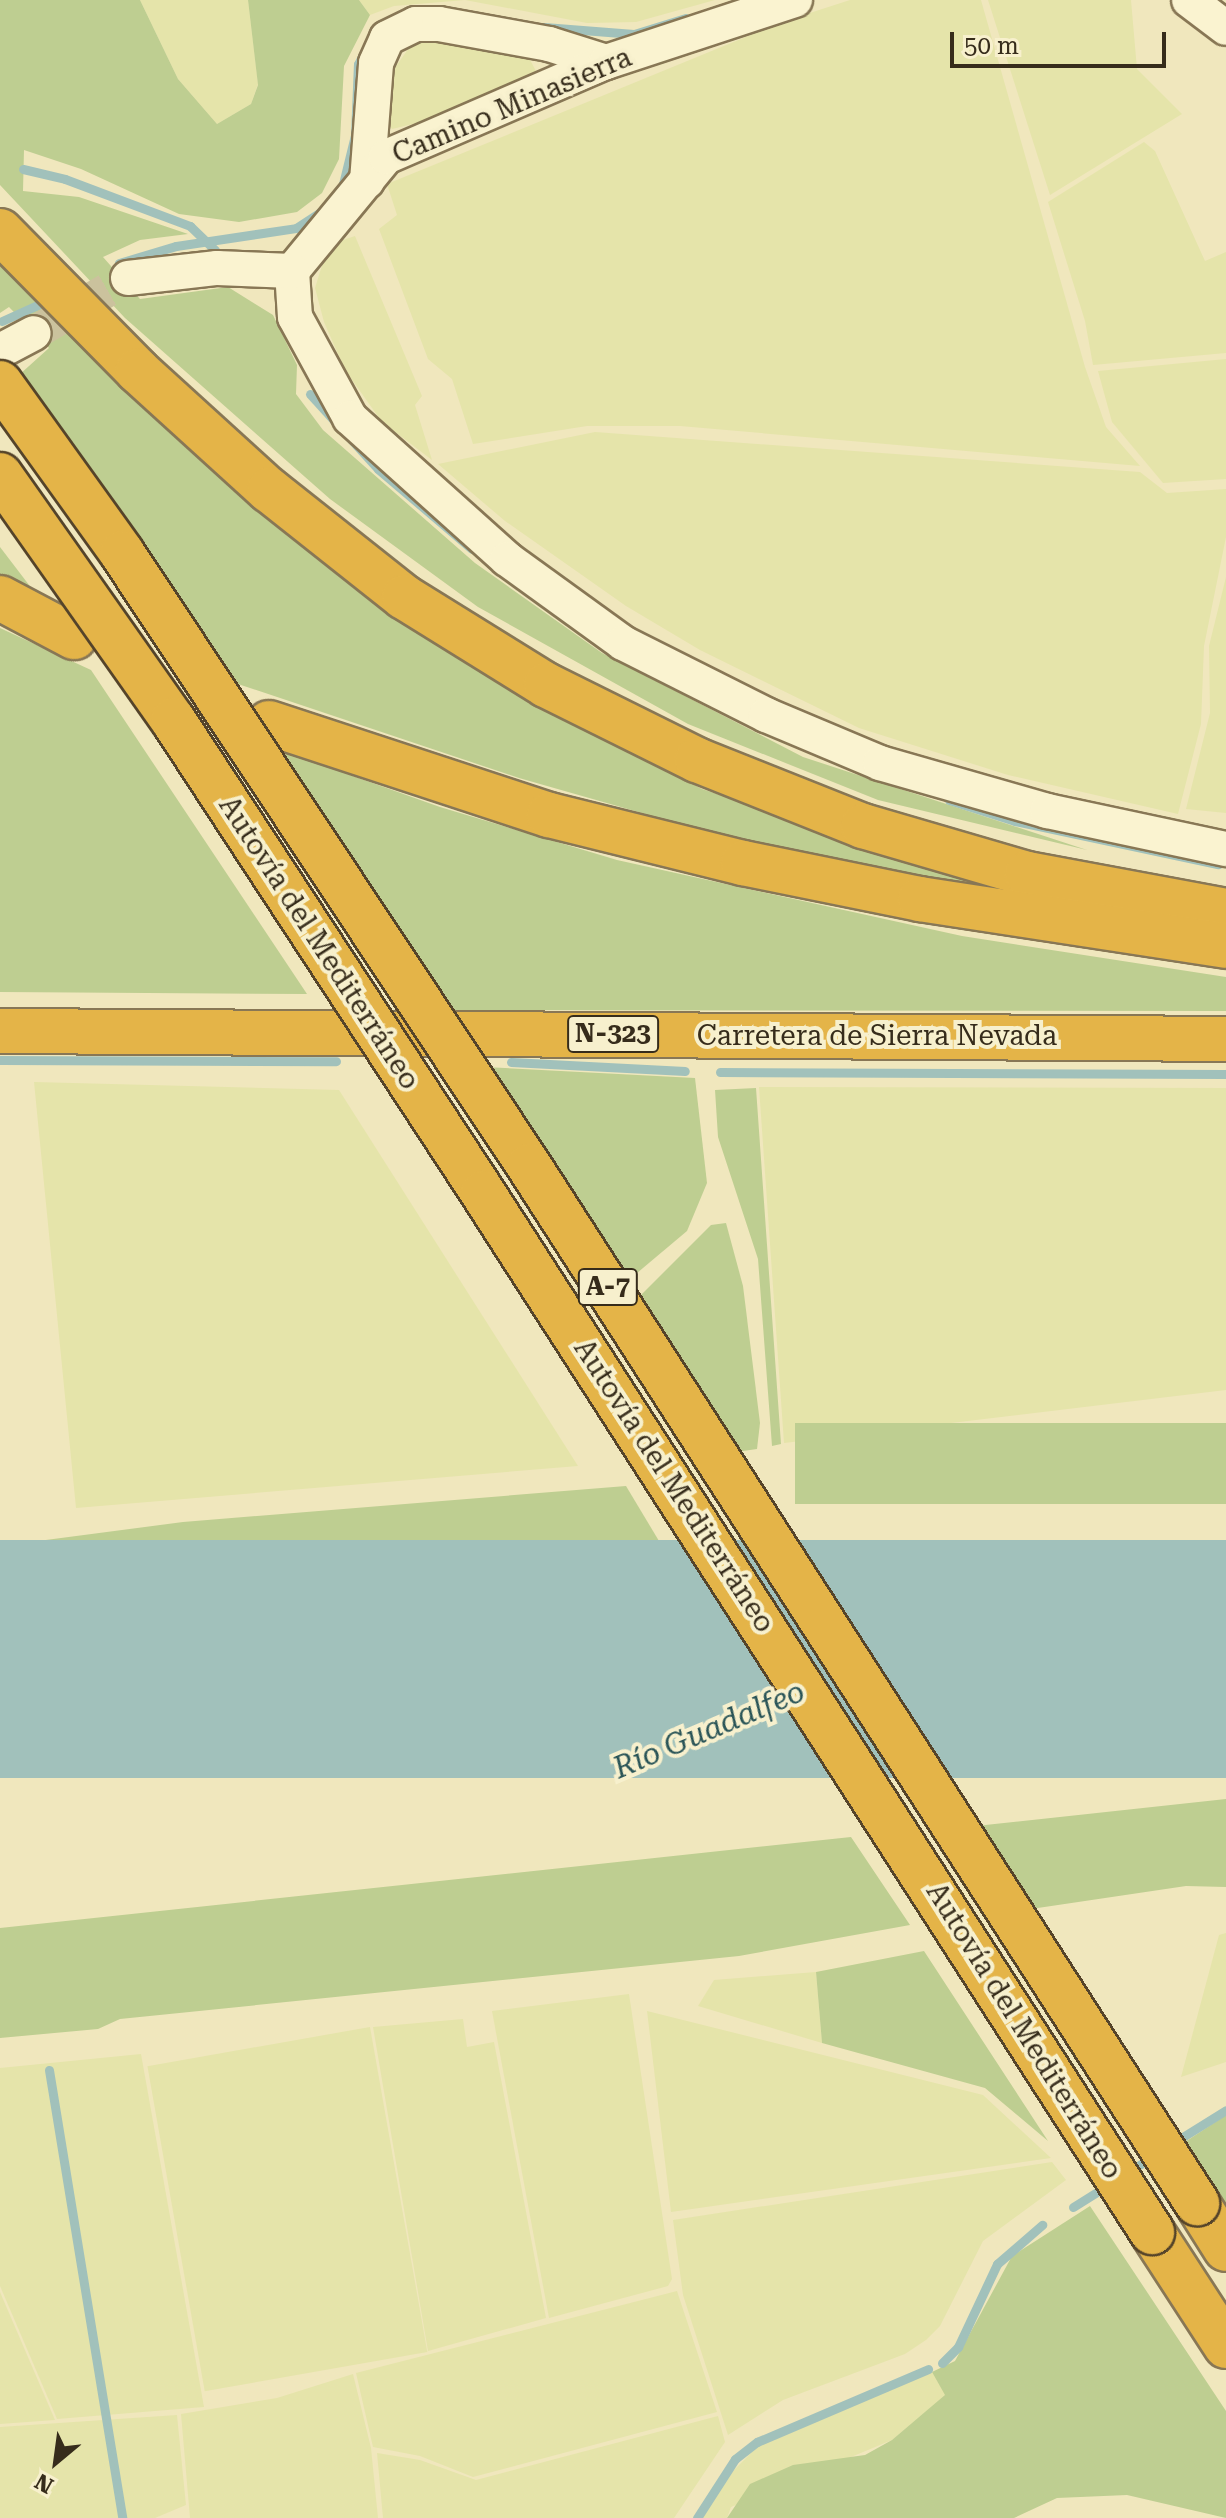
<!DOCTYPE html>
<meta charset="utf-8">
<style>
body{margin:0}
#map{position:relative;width:1226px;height:2518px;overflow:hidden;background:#f0e7bd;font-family:"Roboto Serif",serif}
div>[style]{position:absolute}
.farmland>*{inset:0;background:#e5e4aa;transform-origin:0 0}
.green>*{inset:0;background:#bece91;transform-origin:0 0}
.water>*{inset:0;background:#a1c1bb;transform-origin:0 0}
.stream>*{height:9px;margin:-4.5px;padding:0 4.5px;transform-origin:4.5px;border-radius:4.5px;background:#a1c1bb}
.minor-tunnel>*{height:34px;margin-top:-17px;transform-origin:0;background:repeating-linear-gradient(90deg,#cbc29d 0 34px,transparent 0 51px)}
.roads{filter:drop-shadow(2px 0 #875) drop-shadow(-2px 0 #875) drop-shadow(0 2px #875) drop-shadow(0 -2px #875)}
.minor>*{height:34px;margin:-17px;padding:0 17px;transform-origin:17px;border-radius:17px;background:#faf3d0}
.highway>*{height:44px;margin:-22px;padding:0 22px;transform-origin:22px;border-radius:22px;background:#e4b448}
.bridges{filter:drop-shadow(2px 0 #55442a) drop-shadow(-2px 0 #55442a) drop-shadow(0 2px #55442a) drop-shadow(0 -2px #55442a)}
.highway-bridge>*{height:44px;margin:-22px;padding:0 22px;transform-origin:22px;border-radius:22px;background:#e4b448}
span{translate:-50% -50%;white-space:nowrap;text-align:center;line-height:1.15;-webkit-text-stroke:8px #f7f0cd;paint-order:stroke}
.shield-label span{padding:2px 6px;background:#f7f0cd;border:2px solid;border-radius:6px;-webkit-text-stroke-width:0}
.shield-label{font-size:26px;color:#362c1b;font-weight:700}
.street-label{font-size:28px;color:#362c1b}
.water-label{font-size:30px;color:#295457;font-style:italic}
.north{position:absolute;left:16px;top:2422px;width:80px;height:80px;-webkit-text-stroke:6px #f7f0cd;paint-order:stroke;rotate:209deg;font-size:22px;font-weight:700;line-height:32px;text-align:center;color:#362c1b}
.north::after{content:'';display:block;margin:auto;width:28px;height:36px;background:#362c1b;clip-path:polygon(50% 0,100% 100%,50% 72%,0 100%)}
.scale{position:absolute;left:950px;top:32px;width:216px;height:36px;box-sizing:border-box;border:4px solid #362c1b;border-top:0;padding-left:10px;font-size:24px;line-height:28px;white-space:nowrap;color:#362c1b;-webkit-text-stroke:6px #f7f0cd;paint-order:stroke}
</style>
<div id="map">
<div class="farmland">
<i style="clip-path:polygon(140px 0,248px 0,258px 84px,251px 104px,217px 124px,178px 79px)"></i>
<i style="clip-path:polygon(359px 0,715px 0,636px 22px,587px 23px,465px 0,394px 6px,370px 15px)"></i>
<i style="clip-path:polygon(850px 0,981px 0,1085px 367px,1106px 427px,1140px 466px,680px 426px,587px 426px,473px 444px,452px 379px,428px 359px,379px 229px,397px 215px,387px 184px,785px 21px)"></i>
<i style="clip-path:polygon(988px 0,1131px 0,1137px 69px,1182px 114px,1050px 195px)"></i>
<i style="clip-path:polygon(426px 40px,528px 56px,537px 73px,417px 123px,392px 129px,385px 121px,392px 72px,411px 45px)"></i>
<i style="clip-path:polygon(1144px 142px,1155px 151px,1205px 261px,1226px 252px,1226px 353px,1093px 365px,1085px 321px,1048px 202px)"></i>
<i style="clip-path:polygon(355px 236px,422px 396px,415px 405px,432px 460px,382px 422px,345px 370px,324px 322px,315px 288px,324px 259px,337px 242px)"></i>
<i style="clip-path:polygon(1226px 359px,1226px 479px,1163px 483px,1112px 422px,1098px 371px)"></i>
<i style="clip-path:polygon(595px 432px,1140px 472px,1167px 493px,1226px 489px,1226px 537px,1204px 646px,1201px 724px,1178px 814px,1008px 775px,859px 728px,700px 650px,626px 606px,505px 521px,438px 464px)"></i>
<i style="clip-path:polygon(1226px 577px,1226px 813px,1186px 809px,1210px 713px,1209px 646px)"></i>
<i style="clip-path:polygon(34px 1082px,339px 1090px,578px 1466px,76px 1508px)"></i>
<i style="clip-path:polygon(759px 1087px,1226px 1088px,1226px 1390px,784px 1443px)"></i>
<i style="clip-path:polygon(1226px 1933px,1226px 2062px,1181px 2077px,1219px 1935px)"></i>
<i style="clip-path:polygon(816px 1972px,822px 2043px,698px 2006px,714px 1980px)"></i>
<i style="clip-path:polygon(629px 1994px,672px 2279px,668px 2286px,549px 2318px,492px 2011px)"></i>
<i style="clip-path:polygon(647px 2011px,983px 2095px,1051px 2158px,671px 2212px)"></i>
<i style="clip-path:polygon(463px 2019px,467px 2047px,494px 2042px,546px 2318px,428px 2351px,373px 2027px)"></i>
<i style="left:370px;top:2027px;width:330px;height:226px;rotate:80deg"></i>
<i style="clip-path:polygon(141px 2054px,204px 2407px,57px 2419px,0 2286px,0 2068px)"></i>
<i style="clip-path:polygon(1052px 2162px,1066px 2180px,983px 2241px,940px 2326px,926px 2340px,905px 2354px,783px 2400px,728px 2435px,683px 2295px,673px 2220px)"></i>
<i style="clip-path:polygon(677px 2291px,717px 2412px,473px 2477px,420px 2456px,373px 2447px,356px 2373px)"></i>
<i style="clip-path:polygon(0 2292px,55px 2420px,0 2424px)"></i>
<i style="clip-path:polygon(932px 2372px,946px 2395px,892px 2440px,731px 2507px,727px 2518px,702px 2518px,723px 2481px,757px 2447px)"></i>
<i style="clip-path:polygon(353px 2374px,371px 2448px,378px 2518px,190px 2518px,181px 2414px,277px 2398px)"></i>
<i style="clip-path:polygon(177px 2415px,186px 2505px,155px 2518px,0 2518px,0 2427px)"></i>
<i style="clip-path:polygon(718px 2416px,725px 2442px,674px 2518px,383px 2518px,377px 2453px,420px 2460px,476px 2480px)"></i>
</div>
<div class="green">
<i style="clip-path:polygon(0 0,140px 0,178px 79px,217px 124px,251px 104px,258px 85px,248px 0,359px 0,370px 15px,344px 66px,339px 159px,322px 193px,297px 212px,239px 222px,179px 214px,81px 169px,24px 150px,23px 191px,79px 197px,188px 234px,140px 240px,103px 257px,140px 299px,228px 287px,273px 315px,297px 365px,296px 394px,323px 430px,475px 563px,602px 653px,803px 757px,1087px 850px,878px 800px,688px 724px,478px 607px,330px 499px,125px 318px,0 185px)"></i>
<i style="clip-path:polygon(0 260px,260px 513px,364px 594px,494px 680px,702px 789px,985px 884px,908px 875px,698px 829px,519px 778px,235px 683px,19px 375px,49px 348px,9px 307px,0 313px)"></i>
<i style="clip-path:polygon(0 547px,42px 602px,0 576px)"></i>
<i style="clip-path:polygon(0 628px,91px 670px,307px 994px,0 992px)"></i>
<i style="clip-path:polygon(277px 749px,440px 807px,617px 860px,962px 936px,1226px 977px,1226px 1011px,445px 1010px)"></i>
<i style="clip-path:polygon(485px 1067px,695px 1078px,707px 1183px,687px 1231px,624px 1284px)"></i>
<i style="clip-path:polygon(756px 1088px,781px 1444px,772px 1446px,758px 1259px,718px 1137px,715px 1090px)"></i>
<i style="clip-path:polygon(726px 1223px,743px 1286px,760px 1423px,757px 1449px,736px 1452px,637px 1299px,711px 1225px)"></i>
<i style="left:1226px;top:1423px;width:81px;height:431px;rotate:90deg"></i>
<i style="clip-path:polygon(626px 1486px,680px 1576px,0 1650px,0 1546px,183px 1522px)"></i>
<i style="clip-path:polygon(1226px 1799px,1226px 1887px,1186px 1886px,1031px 1909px,976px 1826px)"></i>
<i style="clip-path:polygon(851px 1837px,910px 1925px,739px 1956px,120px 2019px,98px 2029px,0 2038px,0 1928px)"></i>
<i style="clip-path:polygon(924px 1951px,1048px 2141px,985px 2088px,822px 2043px,816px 1972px)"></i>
<i style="clip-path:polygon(1226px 2115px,1226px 2208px,1182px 2144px)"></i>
<i style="clip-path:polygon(1090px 2206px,1226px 2411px,1226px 2518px,1127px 2495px,1057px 2498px,1014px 2518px,727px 2518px,750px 2484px,793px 2465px,865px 2455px,892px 2440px,945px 2395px,932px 2372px,955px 2361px,1012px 2256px)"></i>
</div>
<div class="water">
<i style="left:1226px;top:1540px;width:238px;height:1233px;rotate:90deg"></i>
</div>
<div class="stream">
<i style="left:544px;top:27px;width:90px;rotate:4.4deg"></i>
<i style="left:634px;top:34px;width:54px;rotate:-17.1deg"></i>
<i style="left:23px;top:169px;width:43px;rotate:13.4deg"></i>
<i style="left:65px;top:179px;width:134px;rotate:20.6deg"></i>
<i style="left:190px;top:226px;width:35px;rotate:44deg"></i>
<i style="left:342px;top:188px;width:55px;rotate:-76.2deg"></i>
<i style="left:355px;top:135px;width:71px;rotate:-87.6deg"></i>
<i style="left:358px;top:64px;width:38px;rotate:-62deg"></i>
<i style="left:119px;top:263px;width:59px;rotate:-16.6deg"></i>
<i style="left:176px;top:246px;width:121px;rotate:-8.5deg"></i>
<i style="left:296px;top:228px;width:31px;rotate:-33deg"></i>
<i style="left:2px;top:321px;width:46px;rotate:-24.3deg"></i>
<i style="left:310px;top:394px;width:101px;rotate:47.8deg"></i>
<i style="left:378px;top:469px;width:123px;rotate:40.4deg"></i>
<i style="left:949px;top:800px;width:69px;rotate:17.7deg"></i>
<i style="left:1015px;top:821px;width:208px;rotate:12deg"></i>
<i style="left:0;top:1060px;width:336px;rotate:0.2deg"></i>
<i style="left:511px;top:1062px;width:174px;rotate:3deg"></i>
<i style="left:720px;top:1072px;width:506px;rotate:0.23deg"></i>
<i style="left:49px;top:2070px;width:454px;rotate:80.7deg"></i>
<i style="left:1173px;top:2143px;width:62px;rotate:-31.9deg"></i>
<i style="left:1126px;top:2173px;width:33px;rotate:-31deg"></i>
<i style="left:1073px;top:2207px;width:40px;rotate:-32deg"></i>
<i style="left:942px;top:2363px;width:23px;rotate:-45deg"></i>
<i style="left:958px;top:2347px;width:92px;rotate:-64.8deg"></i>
<i style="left:997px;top:2264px;width:60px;rotate:-40.9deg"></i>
<i style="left:697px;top:2518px;width:70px;rotate:-57.2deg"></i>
<i style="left:735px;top:2459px;width:28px;rotate:-38deg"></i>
<i style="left:757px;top:2442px;width:186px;rotate:-23.1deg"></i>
</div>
<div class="minor-tunnel">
<i style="left:34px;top:333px;width:109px;rotate:-30.3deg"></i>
</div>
<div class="roads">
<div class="minor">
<i style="left:1189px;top:0;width:46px;rotate:37.1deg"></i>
<i style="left:367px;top:181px;width:118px;rotate:-85.6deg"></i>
<i style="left:376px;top:63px;width:27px;rotate:-66deg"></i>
<i style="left:387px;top:38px;width:32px;rotate:-26deg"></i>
<i style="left:416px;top:24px;width:23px"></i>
<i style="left:439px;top:24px;width:112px;rotate:10.3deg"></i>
<i style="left:549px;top:44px;width:60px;rotate:17.5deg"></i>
<i style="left:292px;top:271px;width:46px;rotate:86.3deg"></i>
<i style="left:295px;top:317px;width:115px;rotate:61.4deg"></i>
<i style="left:350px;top:418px;width:211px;rotate:41.9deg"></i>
<i style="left:507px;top:559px;width:143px;rotate:35.9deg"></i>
<i style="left:623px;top:643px;width:160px;rotate:26.7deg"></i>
<i style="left:766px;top:715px;width:124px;rotate:22.8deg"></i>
<i style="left:880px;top:763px;width:174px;rotate:16deg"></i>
<i style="left:1047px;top:811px;width:183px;rotate:12deg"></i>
<i style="left:292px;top:271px;width:148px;rotate:-50.5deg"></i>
<i style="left:386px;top:157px;width:240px;rotate:-23.4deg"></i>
<i style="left:606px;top:62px;width:199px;rotate:-18.2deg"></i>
<i style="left:128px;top:278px;width:90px;rotate:-6.4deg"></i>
<i style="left:217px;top:268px;width:75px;rotate:2.3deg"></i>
<i style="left:0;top:351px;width:38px;rotate:-28deg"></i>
</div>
<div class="highway">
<i style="left:0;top:231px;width:197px;rotate:45.4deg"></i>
<i style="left:138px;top:371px;width:177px;rotate:42.3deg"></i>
<i style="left:269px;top:490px;width:172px;rotate:38.4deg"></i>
<i style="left:404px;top:597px;width:167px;rotate:31.8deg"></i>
<i style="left:546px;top:685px;width:169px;rotate:26.4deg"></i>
<i style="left:697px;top:760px;width:179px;rotate:21.7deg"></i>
<i style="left:863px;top:826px;width:171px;rotate:16.3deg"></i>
<i style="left:1027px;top:874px;width:202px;rotate:10.5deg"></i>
<i style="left:0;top:598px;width:84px;rotate:27.8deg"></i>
<i style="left:269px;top:723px;width:295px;rotate:18.2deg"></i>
<i style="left:549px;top:815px;width:200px;rotate:13.9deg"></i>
<i style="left:743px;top:863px;width:181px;rotate:11.5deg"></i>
<i style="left:920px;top:899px;width:310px;rotate:8.7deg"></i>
<i style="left:0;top:1031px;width:1226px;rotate:0.37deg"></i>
<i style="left:1197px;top:2203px;width:54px;rotate:57.8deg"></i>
<i style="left:1152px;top:2232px;width:136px;rotate:57deg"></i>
</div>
</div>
<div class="bridges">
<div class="highway-bridge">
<i style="left:0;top:383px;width:209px;rotate:54.3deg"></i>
<i style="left:122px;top:553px;width:736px;rotate:56.42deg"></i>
<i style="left:529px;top:1166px;width:1234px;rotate:57.21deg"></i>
<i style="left:0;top:475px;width:300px;rotate:54.8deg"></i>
<i style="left:173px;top:720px;width:566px;rotate:56.76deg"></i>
<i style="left:483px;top:1193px;width:1236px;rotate:57.22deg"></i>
</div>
</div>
<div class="shield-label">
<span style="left:613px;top:1034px">N-323</span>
<span style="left:608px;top:1287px">A-7</span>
</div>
<div class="street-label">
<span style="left:512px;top:106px;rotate:-23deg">Camino Minasierra</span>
<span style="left:319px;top:943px;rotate:57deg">Autovía del Mediterráneo</span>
<span style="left:877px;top:1036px">Carretera de Sierra Nevada</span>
<span style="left:674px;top:1486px;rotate:57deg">Autovía del Mediterráneo</span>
<span style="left:1024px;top:2031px;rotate:58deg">Autovía del Mediterráneo</span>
</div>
<div class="water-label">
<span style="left:709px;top:1730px;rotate:-23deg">Río Guadalfeo</span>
</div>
<div class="north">N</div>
<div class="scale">50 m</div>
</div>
